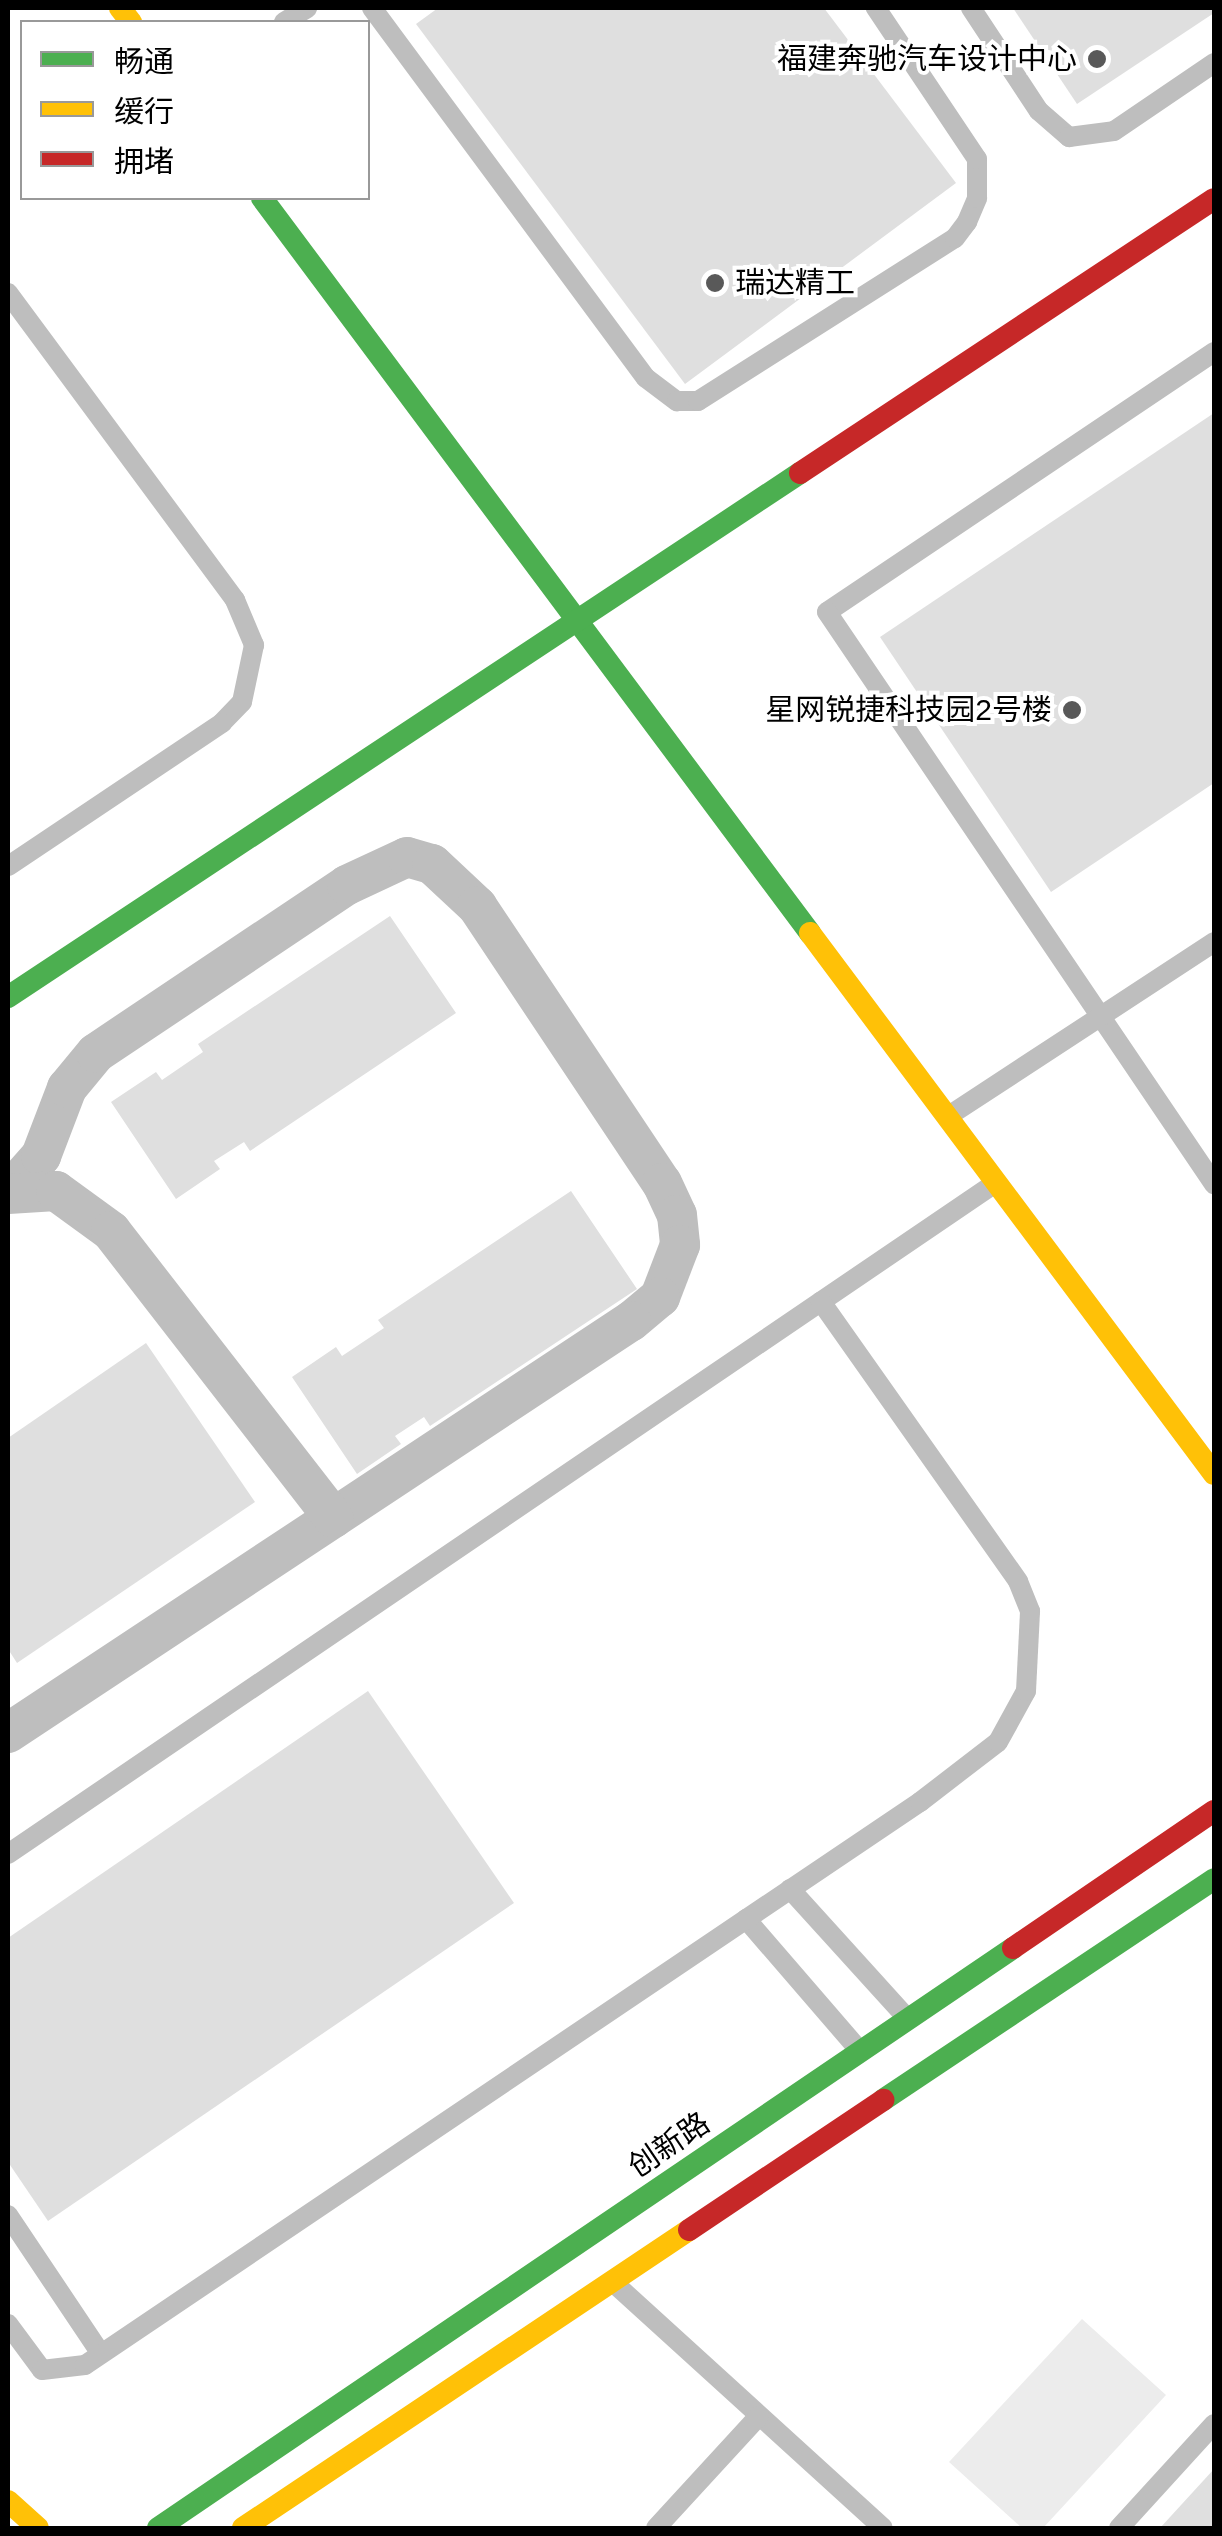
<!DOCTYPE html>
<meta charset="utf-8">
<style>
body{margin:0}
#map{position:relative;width:1222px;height:2536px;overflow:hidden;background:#fff;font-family:Helvetica,"Noto Sans SC",sans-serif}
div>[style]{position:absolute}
.green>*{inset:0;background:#ececec}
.building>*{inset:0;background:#dfdfdf}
.lane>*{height:20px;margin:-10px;padding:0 10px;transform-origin:10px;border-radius:10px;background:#bebebe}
.street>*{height:40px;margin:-20px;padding:0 20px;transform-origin:20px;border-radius:20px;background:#bebebe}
.fast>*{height:22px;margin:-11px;padding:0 11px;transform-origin:11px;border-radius:11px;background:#4caf50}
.slow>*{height:22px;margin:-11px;padding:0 11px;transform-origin:11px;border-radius:11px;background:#ffc107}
.jam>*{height:22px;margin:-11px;padding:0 11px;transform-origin:11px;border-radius:11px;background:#c62828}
.dots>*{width:28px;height:28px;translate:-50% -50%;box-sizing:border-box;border:5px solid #fff;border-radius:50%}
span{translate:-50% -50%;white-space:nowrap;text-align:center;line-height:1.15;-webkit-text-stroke:8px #fff;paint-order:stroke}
.poi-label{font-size:30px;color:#000}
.right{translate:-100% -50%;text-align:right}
.left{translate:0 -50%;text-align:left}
.street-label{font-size:30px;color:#000}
.frame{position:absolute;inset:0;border:10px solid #000;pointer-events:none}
.legend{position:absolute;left:20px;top:20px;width:350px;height:180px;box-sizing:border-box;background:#fff;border:2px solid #999;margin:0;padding:12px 18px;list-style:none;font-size:30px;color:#000}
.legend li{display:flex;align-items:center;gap:20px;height:50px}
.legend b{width:50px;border:2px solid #999}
</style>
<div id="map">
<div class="green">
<i style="clip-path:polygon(1082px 2319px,1166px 2395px,1043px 2528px,1022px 2528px,949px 2462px)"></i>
</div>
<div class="building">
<i style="clip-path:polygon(438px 8px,824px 8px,956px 183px,685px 384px,416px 24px)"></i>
<i style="clip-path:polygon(1013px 8px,1214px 8px,1214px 13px,1077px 104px)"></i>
<i style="clip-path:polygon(1214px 413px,1214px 783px,1051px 892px,880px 637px)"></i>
<i style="clip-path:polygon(390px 916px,456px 1013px,250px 1151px,244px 1142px,214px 1161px,220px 1169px,176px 1199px,111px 1102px,156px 1072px,162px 1080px,203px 1052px,198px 1044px)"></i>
<i style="clip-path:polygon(571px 1191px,637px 1289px,430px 1426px,424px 1417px,395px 1436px,401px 1444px,357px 1474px,292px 1377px,336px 1347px,342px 1356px,384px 1328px,378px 1320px)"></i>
<i style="clip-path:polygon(146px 1343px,255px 1502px,17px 1663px,8px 1649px,8px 1438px)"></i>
<i style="clip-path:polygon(368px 1691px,514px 1903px,48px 2221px,8px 2162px,8px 1938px)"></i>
<i style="clip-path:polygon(1214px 2469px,1214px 2528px,1160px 2528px)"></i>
</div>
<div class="lane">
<i style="left:372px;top:8px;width:460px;rotate:53.5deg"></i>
<i style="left:646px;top:378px;width:39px;rotate:37deg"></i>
<i style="left:677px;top:401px;width:21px"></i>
<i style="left:698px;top:401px;width:304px;rotate:-32.4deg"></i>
<i style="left:955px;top:238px;width:20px;rotate:-53deg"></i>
<i style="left:967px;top:222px;width:26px;rotate:-67deg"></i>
<i style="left:977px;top:198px;width:39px;rotate:-90deg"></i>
<i style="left:977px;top:159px;width:182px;rotate:-123.8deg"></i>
<i style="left:971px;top:8px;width:123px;rotate:56.6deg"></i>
<i style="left:1039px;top:111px;width:40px;rotate:41deg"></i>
<i style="left:1069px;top:137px;width:45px;rotate:-7.6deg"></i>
<i style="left:1114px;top:131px;width:121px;rotate:-34.2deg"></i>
<i style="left:284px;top:22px;width:27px;rotate:-31deg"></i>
<i style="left:8px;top:293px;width:382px;rotate:53.5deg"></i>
<i style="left:235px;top:600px;width:49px;rotate:67.1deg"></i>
<i style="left:254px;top:645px;width:58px;rotate:101.9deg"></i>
<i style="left:242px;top:702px;width:29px;rotate:134deg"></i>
<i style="left:222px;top:723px;width:257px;rotate:146.2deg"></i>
<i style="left:1214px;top:352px;width:466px;rotate:146.1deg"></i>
<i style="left:827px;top:612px;width:691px;rotate:55.92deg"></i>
<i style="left:950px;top:1115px;width:316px;rotate:-33.2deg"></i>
<i style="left:8px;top:1854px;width:1192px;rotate:-34.2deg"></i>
<i style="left:790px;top:1889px;width:174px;rotate:47.8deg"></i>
<i style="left:746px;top:1919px;width:173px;rotate:49.2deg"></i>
<i style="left:8px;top:2215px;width:167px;rotate:56.2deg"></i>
<i style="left:615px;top:2284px;width:362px;rotate:42.3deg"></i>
<i style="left:8px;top:2324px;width:57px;rotate:53.5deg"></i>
<i style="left:42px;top:2370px;width:43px;rotate:-6.6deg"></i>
<i style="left:85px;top:2365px;width:1007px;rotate:-33.99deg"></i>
<i style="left:920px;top:1802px;width:98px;rotate:-37.6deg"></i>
<i style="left:998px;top:1742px;width:58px;rotate:-61.2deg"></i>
<i style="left:1026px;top:1691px;width:80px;rotate:-87.1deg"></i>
<i style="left:1030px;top:1611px;width:32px;rotate:-112deg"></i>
<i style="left:1018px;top:1581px;width:342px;rotate:-125.2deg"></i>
<i style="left:656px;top:2528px;width:152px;rotate:-47.4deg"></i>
<i style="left:1119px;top:2528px;width:141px;rotate:-47.6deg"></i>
</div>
<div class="street">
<i style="left:8px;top:1193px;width:50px;rotate:-48.3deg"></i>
<i style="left:41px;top:1156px;width:73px;rotate:-69.1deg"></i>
<i style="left:67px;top:1088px;width:45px;rotate:-50.4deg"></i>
<i style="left:96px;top:1053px;width:302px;rotate:-33.8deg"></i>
<i style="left:347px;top:885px;width:66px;rotate:-25deg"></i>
<i style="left:407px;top:857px;width:26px;rotate:16deg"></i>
<i style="left:432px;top:864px;width:62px;rotate:43deg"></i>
<i style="left:477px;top:906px;width:333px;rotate:56.3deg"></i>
<i style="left:662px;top:1183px;width:35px;rotate:65deg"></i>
<i style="left:677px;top:1215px;width:30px;rotate:84deg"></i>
<i style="left:680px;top:1245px;width:56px;rotate:111deg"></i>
<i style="left:660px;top:1297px;width:38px;rotate:140deg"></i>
<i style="left:631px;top:1321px;width:747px;rotate:146.52deg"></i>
<i style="left:8px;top:1194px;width:48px;rotate:-3.6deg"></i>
<i style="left:56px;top:1191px;width:68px;rotate:36deg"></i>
<i style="left:111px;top:1231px;width:363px;rotate:52.2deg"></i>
</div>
<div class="fast">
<i style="left:262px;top:198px;width:917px;rotate:53.29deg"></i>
<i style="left:8px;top:997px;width:950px;rotate:-33.49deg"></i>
<i style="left:883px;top:2100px;width:398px;rotate:-33.7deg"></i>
<i style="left:158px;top:2528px;width:1033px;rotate:-34.15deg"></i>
</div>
<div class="slow">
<i style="left:120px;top:8px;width:18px;rotate:52deg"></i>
<i style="left:810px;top:933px;width:675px;rotate:53.25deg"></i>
<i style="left:8px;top:2501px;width:40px;rotate:42deg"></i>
<i style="left:243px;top:2528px;width:536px;rotate:-33.75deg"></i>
</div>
<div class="jam">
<i style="left:800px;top:473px;width:496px;rotate:-33.5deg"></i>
<i style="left:1013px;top:1948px;width:243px;rotate:-34.3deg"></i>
<i style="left:689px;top:2230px;width:234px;rotate:-33.8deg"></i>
</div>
<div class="dots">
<i style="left:1097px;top:59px;background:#595959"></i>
<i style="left:715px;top:283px;background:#595959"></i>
<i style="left:1072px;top:710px;background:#595959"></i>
</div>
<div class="poi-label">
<span class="right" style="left:1077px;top:59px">福建奔驰汽车设计中心</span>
<span class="left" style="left:735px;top:283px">瑞达精工</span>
<span class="right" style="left:1052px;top:710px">星网锐捷科技园2号楼</span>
</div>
<div class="street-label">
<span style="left:669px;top:2145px;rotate:-34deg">创新路</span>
</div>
<div class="frame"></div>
<ul class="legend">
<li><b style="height:12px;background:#4caf50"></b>畅通</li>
<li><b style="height:12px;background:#ffc107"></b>缓行</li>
<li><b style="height:12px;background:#c62828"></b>拥堵</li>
</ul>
</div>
